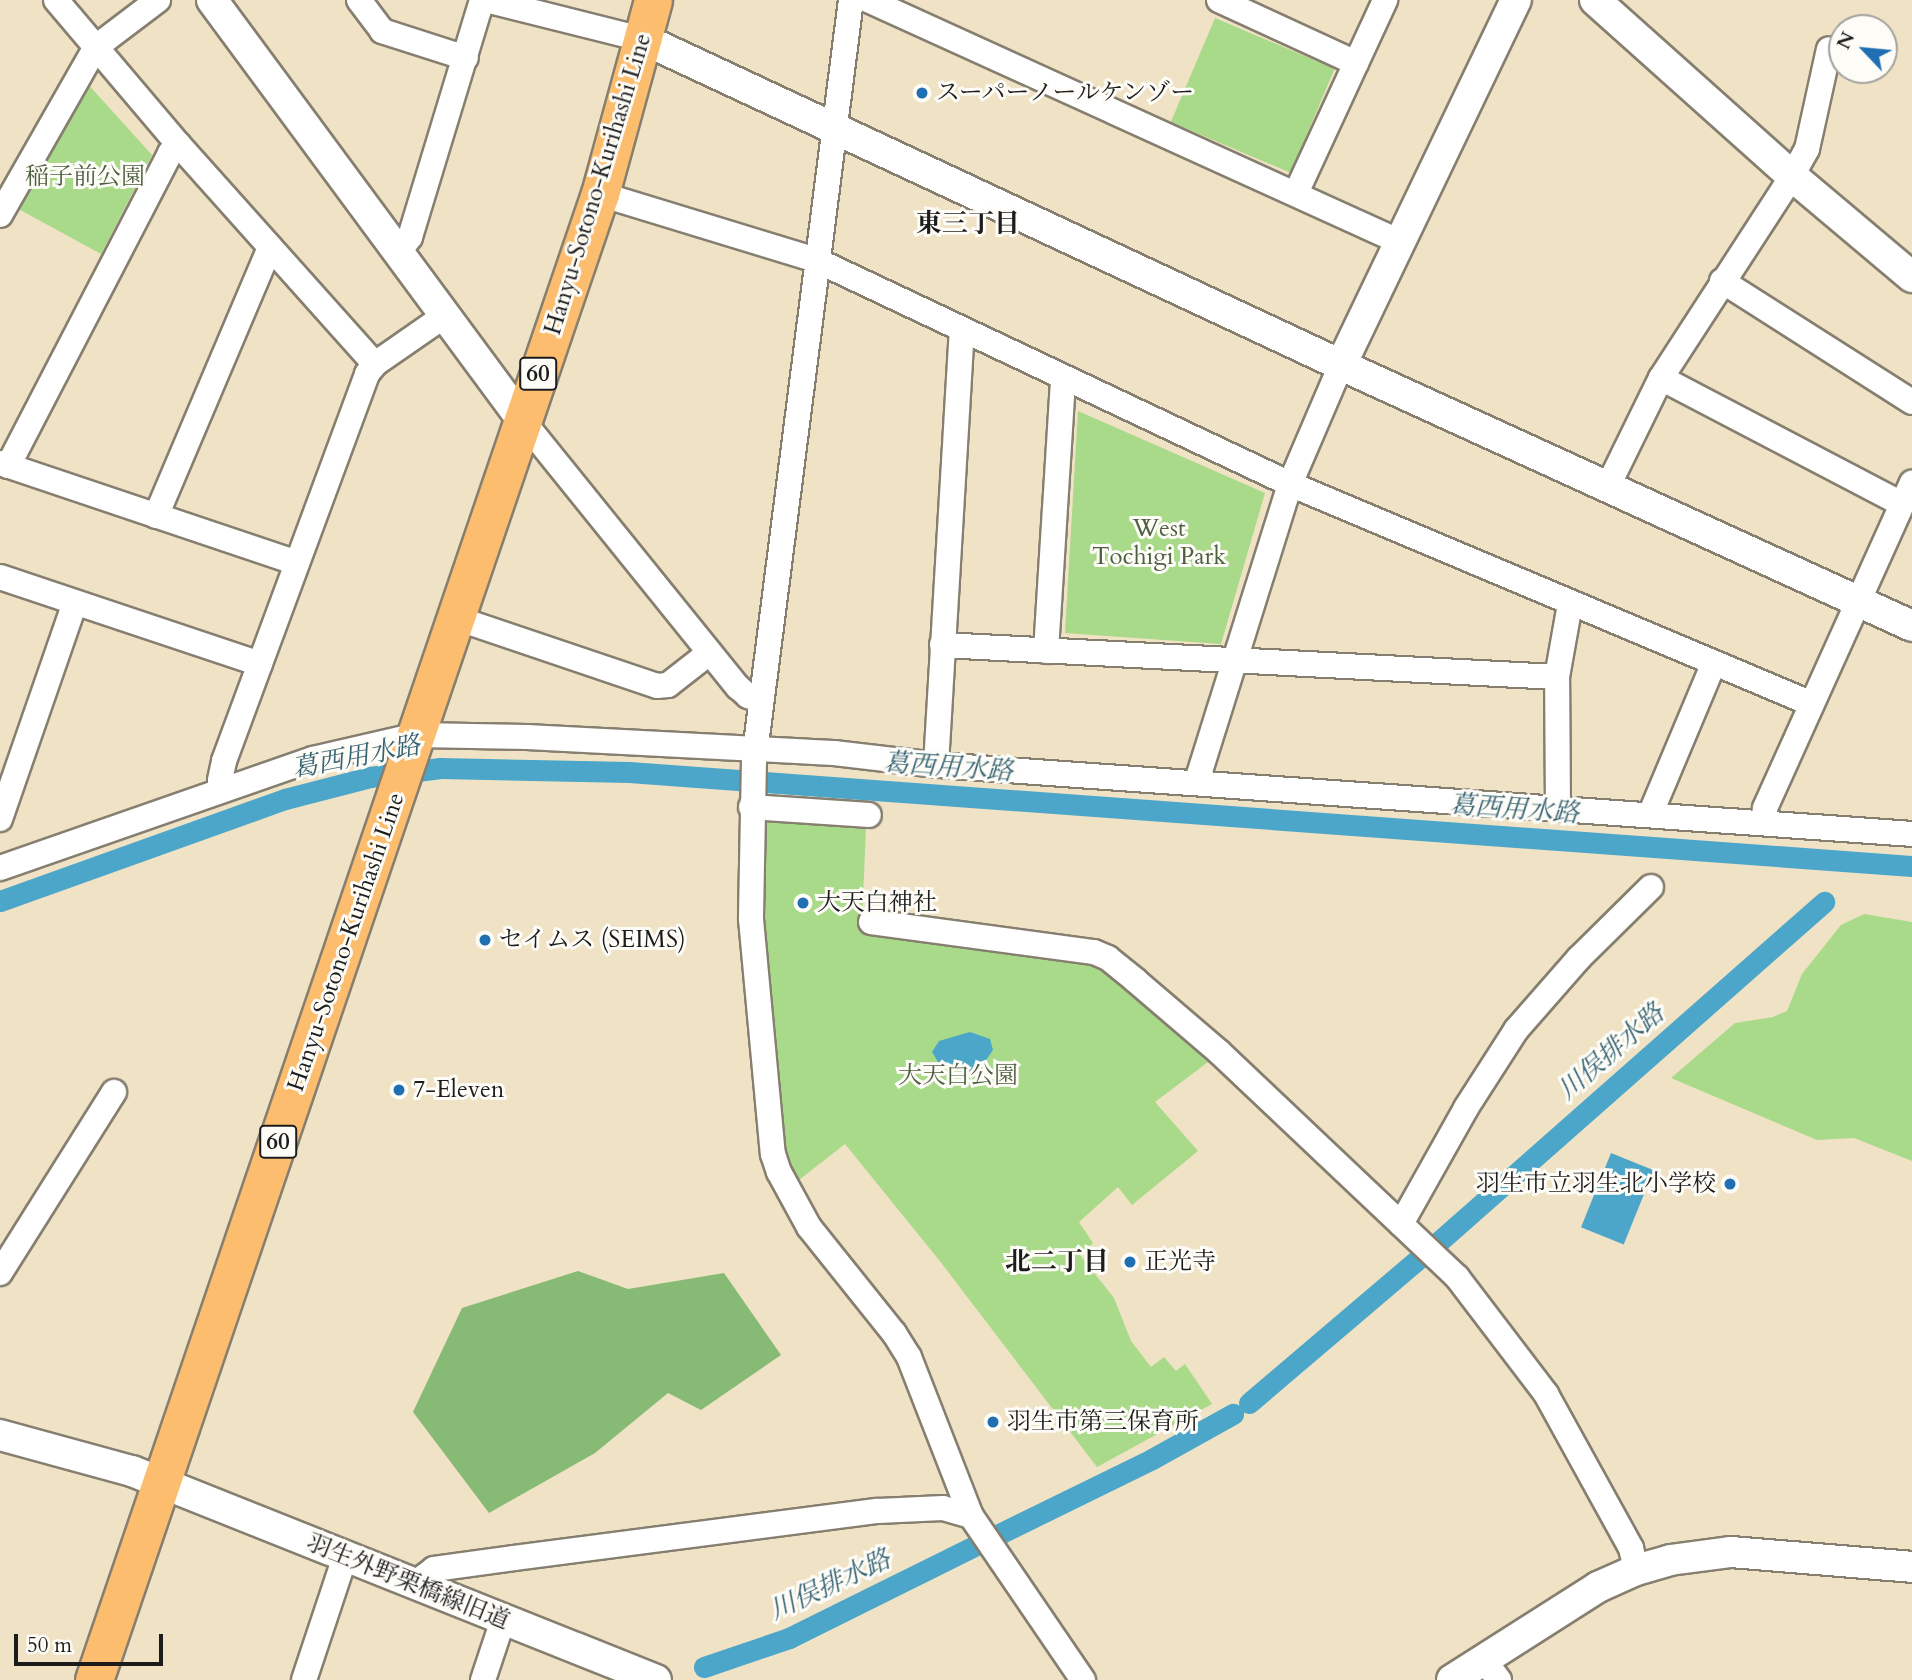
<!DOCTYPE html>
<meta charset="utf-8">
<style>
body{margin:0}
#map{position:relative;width:1912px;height:1680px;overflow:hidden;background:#f0e2c5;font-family:Cardo,"Noto Serif JP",serif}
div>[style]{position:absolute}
.green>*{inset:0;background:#a9da89;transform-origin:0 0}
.forest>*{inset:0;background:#86ba75}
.water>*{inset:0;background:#4ba6c9;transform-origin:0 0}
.canal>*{height:21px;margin:-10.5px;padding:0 10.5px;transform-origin:10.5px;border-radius:10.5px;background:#4ba6c9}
.roads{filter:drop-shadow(2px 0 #867f70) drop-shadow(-2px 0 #867f70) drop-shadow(0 2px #867f70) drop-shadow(0 -2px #867f70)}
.minor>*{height:24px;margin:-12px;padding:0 12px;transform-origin:12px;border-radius:12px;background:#fff}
.tertiary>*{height:30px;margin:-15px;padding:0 15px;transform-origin:15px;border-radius:15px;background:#fff}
.primary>*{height:37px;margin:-18.5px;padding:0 18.5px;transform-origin:18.5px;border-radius:18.5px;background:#fcbd6f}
.dots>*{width:19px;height:19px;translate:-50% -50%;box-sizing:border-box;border:4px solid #fdfcf7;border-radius:50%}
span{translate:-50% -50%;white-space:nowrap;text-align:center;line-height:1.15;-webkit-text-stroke:6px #fdfcf7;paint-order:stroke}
.shield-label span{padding:2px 5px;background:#fdfcf7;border:2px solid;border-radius:5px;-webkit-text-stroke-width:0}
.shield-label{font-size:23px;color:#1c1c1c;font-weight:700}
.poi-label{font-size:24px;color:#1c1c1c}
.left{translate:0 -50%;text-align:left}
.right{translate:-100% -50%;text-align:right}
.park-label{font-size:24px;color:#4d5e42}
.street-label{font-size:24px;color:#1c1c1c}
.neighbourhood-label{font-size:26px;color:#1c1c1c;font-weight:700}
.water-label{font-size:26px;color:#346172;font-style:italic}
.north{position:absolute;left:1828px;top:14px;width:70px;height:70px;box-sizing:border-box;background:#fdfcf7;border:2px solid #a3a29f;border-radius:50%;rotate:296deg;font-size:19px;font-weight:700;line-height:28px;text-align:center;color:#1c1c1c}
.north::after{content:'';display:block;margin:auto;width:24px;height:32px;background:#1f6fb2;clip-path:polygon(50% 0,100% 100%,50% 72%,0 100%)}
.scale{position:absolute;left:14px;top:1634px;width:149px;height:32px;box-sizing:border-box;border:4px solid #1c1c1c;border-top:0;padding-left:9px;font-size:21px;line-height:24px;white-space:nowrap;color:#1c1c1c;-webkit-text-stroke:5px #fdfcf7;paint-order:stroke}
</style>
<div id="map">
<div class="green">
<i style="left:1215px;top:18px;width:130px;height:113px;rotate:23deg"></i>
<i style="clip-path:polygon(85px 81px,152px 155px,101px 254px,13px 206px)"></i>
<i style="clip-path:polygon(1078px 411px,1265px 493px,1221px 644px,1065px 633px)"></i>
<i style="clip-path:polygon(765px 814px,866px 826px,862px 923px,1106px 964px,1212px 1059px,1155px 1102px,1198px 1151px,1132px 1205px,1118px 1187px,1079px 1222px,1093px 1243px,1080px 1255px,1114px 1298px,1131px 1341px,1151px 1367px,1164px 1357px,1176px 1371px,1185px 1364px,1212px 1404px,1097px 1467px,939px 1260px,845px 1144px,790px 1187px,779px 1161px,761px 923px)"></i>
<i style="clip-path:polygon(1864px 914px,1912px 922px,1912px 1161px,1854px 1138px,1817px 1140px,1671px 1078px,1735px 1023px,1773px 1017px,1787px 1011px,1802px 974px,1841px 925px)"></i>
</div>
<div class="forest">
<i style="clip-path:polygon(578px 1271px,628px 1289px,724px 1273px,781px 1355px,701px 1410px,668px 1393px,595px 1453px,489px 1513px,413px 1412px,462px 1308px)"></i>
</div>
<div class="water">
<i style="clip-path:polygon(970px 1032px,990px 1039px,993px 1050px,982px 1066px,965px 1073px,938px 1062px,932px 1052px,939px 1041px)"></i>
<i style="left:1611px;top:1153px;width:46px;height:80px;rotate:22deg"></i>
</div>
<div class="canal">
<i style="left:0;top:901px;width:303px;rotate:-19.7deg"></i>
<i style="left:285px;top:799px;width:88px;rotate:-14.5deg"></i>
<i style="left:370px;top:777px;width:71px;rotate:-7.3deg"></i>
<i style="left:440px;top:768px;width:189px;rotate:1.2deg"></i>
<i style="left:629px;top:772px;width:1286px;rotate:4.19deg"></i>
<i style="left:1435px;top:1245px;width:519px;rotate:-41.4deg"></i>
<i style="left:1249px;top:1403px;width:230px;rotate:-40.4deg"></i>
<i style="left:993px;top:1537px;width:177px;rotate:-26.1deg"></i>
<i style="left:1152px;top:1459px;width:93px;rotate:-29.1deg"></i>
<i style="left:704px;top:1667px;width:90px;rotate:-18.8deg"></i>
<i style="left:789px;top:1638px;width:209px;rotate:-26.4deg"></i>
</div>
<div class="roads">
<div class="minor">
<i style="left:56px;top:0;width:190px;rotate:49.7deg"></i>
<i style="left:179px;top:145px;width:294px;rotate:48.2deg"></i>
<i style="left:359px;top:0;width:39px;rotate:53deg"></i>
<i style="left:382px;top:31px;width:88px;rotate:17.8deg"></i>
<i style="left:486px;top:0;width:164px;rotate:14.1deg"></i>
<i style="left:851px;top:0;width:766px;rotate:97.27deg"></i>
<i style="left:754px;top:760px;width:159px;rotate:91.1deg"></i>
<i style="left:751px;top:919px;width:236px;rotate:84.7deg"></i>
<i style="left:773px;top:1154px;width:19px;rotate:72deg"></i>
<i style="left:779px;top:1172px;width:63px;rotate:61.4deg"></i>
<i style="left:809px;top:1227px;width:136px;rotate:51.3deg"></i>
<i style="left:894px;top:1333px;width:28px;rotate:58deg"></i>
<i style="left:909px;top:1357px;width:171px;rotate:68.7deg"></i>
<i style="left:971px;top:1516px;width:199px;rotate:55.7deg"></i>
<i style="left:868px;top:0;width:582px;rotate:24.45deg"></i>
<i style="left:1219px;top:0;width:151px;rotate:24.7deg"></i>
<i style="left:1296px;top:193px;width:213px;rotate:-65.2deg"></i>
<i style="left:600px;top:194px;width:226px;rotate:17deg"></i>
<i style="left:816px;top:260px;width:524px;rotate:25.29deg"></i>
<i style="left:1290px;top:484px;width:566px;rotate:22.85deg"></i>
<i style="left:0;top:215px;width:193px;rotate:-60.3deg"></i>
<i style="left:96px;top:47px;width:78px;rotate:-37.2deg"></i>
<i style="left:398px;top:253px;width:20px;rotate:-53deg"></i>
<i style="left:410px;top:237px;width:248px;rotate:-73.1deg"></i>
<i style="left:1722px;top:281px;width:225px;rotate:32.5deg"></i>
<i style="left:1661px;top:378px;width:272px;rotate:27.6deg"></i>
<i style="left:523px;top:421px;width:342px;rotate:51.1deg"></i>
<i style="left:738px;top:687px;width:13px;rotate:42deg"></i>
<i style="left:748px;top:696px;width:13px;rotate:18deg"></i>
<i style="left:0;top:463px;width:311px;rotate:18.6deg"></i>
<i style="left:8px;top:466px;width:352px;rotate:-62.6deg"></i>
<i style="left:170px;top:153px;width:12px;rotate:-42deg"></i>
<i style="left:1608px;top:486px;width:120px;rotate:-63.9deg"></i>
<i style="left:1661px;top:378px;width:241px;rotate:-57deg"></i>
<i style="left:1792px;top:176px;width:31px;rotate:-61deg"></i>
<i style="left:1807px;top:149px;width:102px;rotate:-77.6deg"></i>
<i style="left:156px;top:516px;width:292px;rotate:-67deg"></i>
<i style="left:0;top:577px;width:274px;rotate:18.5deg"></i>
<i style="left:456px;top:618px;width:212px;rotate:18.7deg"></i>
<i style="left:657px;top:686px;width:11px;rotate:-5deg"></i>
<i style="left:668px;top:685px;width:52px;rotate:-38deg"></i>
<i style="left:942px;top:645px;width:616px;rotate:2.98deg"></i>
<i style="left:1046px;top:651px;width:274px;rotate:-86.4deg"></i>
<i style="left:936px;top:765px;width:435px;rotate:-86.6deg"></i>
<i style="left:1197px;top:781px;width:311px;rotate:-72.6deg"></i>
<i style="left:1290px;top:484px;width:129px;rotate:-66.8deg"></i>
<i style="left:223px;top:789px;width:9px;rotate:-108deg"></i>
<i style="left:220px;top:780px;width:19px;rotate:-78deg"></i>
<i style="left:224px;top:761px;width:413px;rotate:-69.7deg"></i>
<i style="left:367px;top:374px;width:13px;rotate:-51deg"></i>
<i style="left:375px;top:364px;width:84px;rotate:-34.8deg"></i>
<i style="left:751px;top:807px;width:118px;rotate:3.9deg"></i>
<i style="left:1558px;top:808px;width:131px;rotate:-90.4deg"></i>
<i style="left:1557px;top:677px;width:74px;rotate:-79.9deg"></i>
<i style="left:1650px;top:815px;width:165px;rotate:-67.2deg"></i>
<i style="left:0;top:819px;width:229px;rotate:-70.9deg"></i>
<i style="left:1763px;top:823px;width:15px;rotate:-82deg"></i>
<i style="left:1765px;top:808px;width:357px;rotate:-65.7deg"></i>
<i style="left:0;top:868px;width:331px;rotate:-19.2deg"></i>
<i style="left:313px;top:759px;width:107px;rotate:-13deg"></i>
<i style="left:417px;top:735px;width:110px;rotate:1deg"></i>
<i style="left:527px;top:737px;width:307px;rotate:3deg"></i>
<i style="left:834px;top:753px;width:103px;rotate:6.7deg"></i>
<i style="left:936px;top:765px;width:978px;rotate:4.04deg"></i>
<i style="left:871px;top:922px;width:225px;rotate:7.7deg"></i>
<i style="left:1094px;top:952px;width:15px;rotate:23deg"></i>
<i style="left:1108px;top:958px;width:36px;rotate:39deg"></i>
<i style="left:1136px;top:981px;width:109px;rotate:40.5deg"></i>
<i style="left:1219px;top:1052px;width:328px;rotate:43.4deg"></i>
<i style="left:1457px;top:1277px;width:147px;rotate:52.7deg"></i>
<i style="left:1546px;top:1394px;width:176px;rotate:61.1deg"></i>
<i style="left:1631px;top:1548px;width:23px;rotate:77deg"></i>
<i style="left:1401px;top:1224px;width:133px;rotate:-60.7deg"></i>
<i style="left:1466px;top:1108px;width:93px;rotate:-57.3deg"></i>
<i style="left:1516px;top:1030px;width:96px;rotate:-48.8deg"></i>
<i style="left:1579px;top:958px;width:101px;rotate:-44.6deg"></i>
<i style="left:0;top:1273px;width:214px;rotate:-57.8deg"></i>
<i style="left:421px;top:1586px;width:11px;rotate:-68deg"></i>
<i style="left:425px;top:1576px;width:11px;rotate:-38deg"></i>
<i style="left:434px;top:1569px;width:81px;rotate:-7.8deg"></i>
<i style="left:514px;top:1558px;width:367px;rotate:-7.4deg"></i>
<i style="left:878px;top:1511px;width:65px;rotate:-2.6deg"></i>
<i style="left:943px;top:1508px;width:29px;rotate:16deg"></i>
<i style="left:1484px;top:1660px;width:25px;rotate:53deg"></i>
<i style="left:304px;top:1680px;width:130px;rotate:-71.6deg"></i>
<i style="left:483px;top:1680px;width:63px;rotate:-71.6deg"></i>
</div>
<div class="tertiary">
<i style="left:212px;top:0;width:523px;rotate:53.55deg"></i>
<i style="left:1595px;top:0;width:264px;rotate:41.8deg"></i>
<i style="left:1792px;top:176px;width:157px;rotate:40.1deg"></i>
<i style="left:645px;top:40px;width:768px;rotate:25.03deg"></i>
<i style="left:1341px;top:365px;width:628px;rotate:24.56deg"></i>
<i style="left:1341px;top:365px;width:405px;rotate:-64.4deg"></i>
<i style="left:0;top:1435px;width:137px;rotate:15.3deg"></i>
<i style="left:132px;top:1471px;width:564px;rotate:21.74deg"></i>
<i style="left:1452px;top:1680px;width:173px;rotate:-32.5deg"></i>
<i style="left:1598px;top:1587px;width:42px;rotate:-24.1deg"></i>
<i style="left:1636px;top:1570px;width:35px;rotate:-16deg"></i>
<i style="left:1670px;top:1560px;width:62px;rotate:-7.5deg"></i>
<i style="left:1731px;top:1552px;width:182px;rotate:4.7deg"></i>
</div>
<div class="primary">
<i style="left:94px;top:1680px;width:1570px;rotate:-71.2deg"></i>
<i style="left:600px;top:194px;width:201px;rotate:-74.7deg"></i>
</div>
</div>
<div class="dots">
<i style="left:922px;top:93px;background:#1f6fb2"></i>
<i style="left:803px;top:903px;background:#1f6fb2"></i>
<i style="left:485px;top:940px;background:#1f6fb2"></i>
<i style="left:399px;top:1090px;background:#1f6fb2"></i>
<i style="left:1730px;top:1184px;background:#1f6fb2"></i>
<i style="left:1130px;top:1262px;background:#1f6fb2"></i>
<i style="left:993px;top:1422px;background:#1f6fb2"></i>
</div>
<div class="shield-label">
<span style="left:538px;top:374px">60</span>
<span style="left:278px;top:1142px">60</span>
</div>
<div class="poi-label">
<span class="left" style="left:936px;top:93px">スーパーノールケンゾー</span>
<span class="left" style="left:817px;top:903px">大天白神社</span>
<span class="left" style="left:499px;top:940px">セイムス (SEIMS)</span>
<span class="left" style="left:413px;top:1090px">7-Eleven</span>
<span class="right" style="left:1716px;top:1184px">羽生市立羽生北小学校</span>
<span class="left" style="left:1144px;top:1262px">正光寺</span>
<span class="left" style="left:1007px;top:1422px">羽生市第三保育所</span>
</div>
<div class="park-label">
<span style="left:85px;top:177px">稲子前公園</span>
<span style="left:1159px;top:543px">West<br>Tochigi Park</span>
<span style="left:958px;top:1076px">大天白公園</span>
</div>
<div class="street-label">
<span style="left:598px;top:184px;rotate:-73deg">Hanyu-Sotono-Kurihashi Line</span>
<span style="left:346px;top:942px;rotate:-71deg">Hanyu-Sotono-Kurihashi Line</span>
<span style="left:408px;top:1582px;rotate:22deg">羽生外野栗橋線旧道</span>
</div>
<div class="neighbourhood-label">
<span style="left:968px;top:224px">東三丁目</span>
<span style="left:1057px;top:1262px">北二丁目</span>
</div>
<div class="water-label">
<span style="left:356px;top:757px;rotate:-11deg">葛西用水路</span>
<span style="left:948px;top:767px;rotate:4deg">葛西用水路</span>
<span style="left:1514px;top:809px;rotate:4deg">葛西用水路</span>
<span style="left:1611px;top:1052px;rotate:-41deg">川俣排水路</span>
<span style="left:830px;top:1585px;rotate:-25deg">川俣排水路</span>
</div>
<div class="north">N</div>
<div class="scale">50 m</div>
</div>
